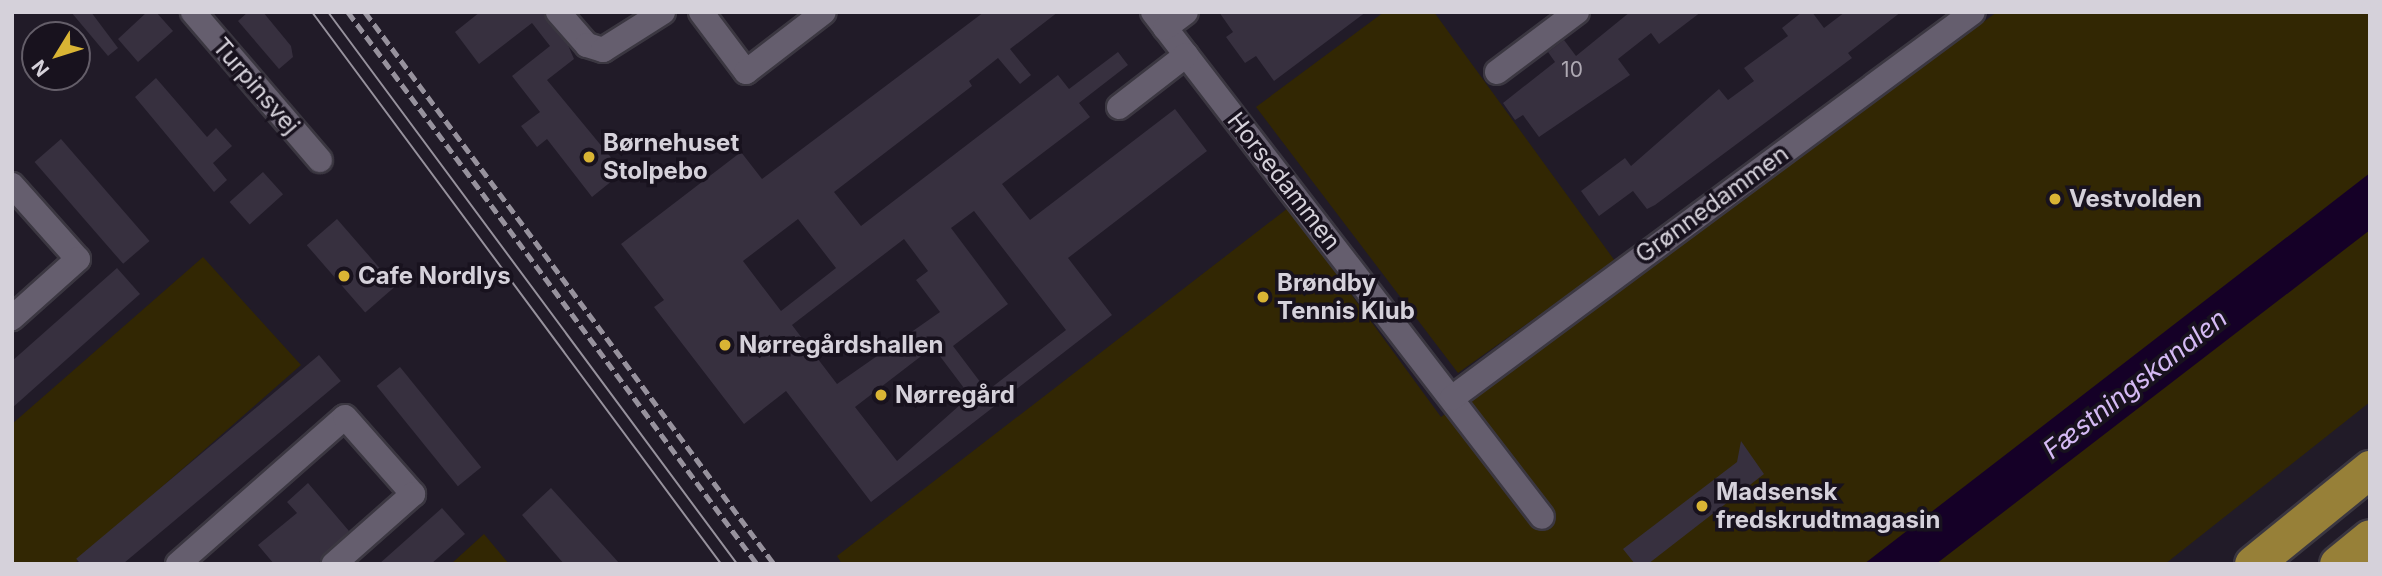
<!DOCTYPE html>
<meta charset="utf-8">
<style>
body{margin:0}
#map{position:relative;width:2382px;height:576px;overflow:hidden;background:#211b28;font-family:Inter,sans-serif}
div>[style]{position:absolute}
.green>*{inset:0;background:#322703}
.water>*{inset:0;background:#150027}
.building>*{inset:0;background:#37303f;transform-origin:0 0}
.roads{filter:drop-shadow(2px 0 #3b3741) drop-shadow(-2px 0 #3b3741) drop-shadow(0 2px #3b3741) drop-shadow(0 -2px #3b3741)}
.minor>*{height:24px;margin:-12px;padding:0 12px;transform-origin:12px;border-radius:12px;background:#655e6e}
.highway>*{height:37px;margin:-18.5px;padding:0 18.5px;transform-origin:18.5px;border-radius:18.5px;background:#978038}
.tram>*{height:2px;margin:-1px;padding:0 1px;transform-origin:1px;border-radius:1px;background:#97929d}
.rail>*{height:5px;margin-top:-2.5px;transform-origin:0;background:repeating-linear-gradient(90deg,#97929d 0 10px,transparent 0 15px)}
.dots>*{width:19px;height:19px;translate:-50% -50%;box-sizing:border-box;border:4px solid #18121e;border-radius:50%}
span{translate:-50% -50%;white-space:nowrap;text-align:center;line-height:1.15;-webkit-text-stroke:7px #18121e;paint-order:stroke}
.number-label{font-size:21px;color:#aea9b3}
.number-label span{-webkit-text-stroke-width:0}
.street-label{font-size:24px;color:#d5d1da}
.poi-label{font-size:24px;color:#d5d1da;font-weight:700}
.left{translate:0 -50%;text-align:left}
.water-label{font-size:26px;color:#d5baf4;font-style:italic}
.frame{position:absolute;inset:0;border:14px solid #d5d1da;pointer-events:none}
.north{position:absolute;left:21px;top:21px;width:70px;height:70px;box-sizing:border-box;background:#18121e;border:2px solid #645e69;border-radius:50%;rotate:232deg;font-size:19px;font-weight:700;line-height:28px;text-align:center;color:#d5d1da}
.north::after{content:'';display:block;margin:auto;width:24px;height:32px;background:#d9b434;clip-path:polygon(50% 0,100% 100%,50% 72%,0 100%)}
</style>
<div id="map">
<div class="green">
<i style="clip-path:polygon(1384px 12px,1434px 12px,1615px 261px,1458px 373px,1256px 107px)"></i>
<i style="clip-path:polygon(1997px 12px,2370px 12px,2370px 402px,2165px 564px,842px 564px,837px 556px,1288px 208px,1441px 417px)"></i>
<i style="clip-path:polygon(203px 257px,301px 365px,74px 564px,12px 564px,12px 424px)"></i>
<i style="clip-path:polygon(484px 534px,509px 564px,451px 564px)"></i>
</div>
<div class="water">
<i style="clip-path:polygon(2370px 173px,2370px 230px,1936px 564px,1864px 564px)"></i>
</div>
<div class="building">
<i style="clip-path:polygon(71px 12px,91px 12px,118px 48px,108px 56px)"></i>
<i style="clip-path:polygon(147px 12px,156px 12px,173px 31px,138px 62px,118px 39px)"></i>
<i style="clip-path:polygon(248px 12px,263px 12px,291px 46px,293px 57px,279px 69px,238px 21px)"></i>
<i style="clip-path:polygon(480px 12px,543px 12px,568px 45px,574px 59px,547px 80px,623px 172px,592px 197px,547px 139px,537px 147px,521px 126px,540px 112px,512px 76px,550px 46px,532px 23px,479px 64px,455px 32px)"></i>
<i style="clip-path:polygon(evenodd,984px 12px,1058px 12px,1010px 49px,1031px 75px,1020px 84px,998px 58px,969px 81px,972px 86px,834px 192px,861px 226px,1058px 75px,1069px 89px,1118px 52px,1128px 65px,1079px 103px,1090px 117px,1002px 184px,1030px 220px,1175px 109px,1207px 151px,1068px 258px,1112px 315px,871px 502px,786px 391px,744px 424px,654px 307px,664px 300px,621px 244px,741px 152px,762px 179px,984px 12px,974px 211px,1066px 330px,987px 391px,953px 346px,1008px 304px,951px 228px,974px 211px,984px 12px,798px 219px,836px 268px,781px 311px,743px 261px,798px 219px,984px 12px,904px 239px,928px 271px,916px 280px,940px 312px,837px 384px,792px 325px,904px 239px,984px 12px,933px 347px,970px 396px,897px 461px,855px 407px,933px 347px)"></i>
<i style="clip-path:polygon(1219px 12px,1366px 12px,1274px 81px,1256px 56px,1245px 63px,1226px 37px,1233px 32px)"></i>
<i style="clip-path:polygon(1630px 12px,1701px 12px,1659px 44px,1651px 33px,1618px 59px,1630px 75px,1539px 137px,1523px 115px,1515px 120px,1503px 103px,1555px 62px,1548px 52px,1564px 40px,1576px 56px)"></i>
<i style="clip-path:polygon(1802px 12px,1812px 12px,1824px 28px,1845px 12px,1901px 12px,1848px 53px,1852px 58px,1655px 205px,1647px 209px,1633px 191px,1599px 216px,1581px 191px,1625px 158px,1631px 166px,1719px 89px,1728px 100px,1754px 81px,1744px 68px,1788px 36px,1782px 28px)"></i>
<i style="clip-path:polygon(156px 78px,207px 137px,216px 128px,232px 146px,213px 163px,227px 180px,214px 192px,135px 97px)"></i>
<i style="left:61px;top:139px;width:135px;height:35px;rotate:49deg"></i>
<i style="left:263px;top:172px;width:30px;height:45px;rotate:48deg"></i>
<i style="left:337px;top:219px;width:89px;height:40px;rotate:49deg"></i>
<i style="clip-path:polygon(117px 268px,140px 294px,12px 408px,12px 361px)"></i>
<i style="left:319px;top:355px;width:34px;height:317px;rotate:50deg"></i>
<i style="left:400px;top:367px;width:129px;height:30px;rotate:51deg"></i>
<i style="clip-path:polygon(1741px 441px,1764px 474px,1648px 564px,1635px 564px,1623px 549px,1737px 462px)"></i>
<i style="clip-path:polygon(308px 483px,349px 531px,317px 564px,274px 564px,258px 545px,297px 513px,287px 502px)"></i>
<i style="clip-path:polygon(551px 488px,620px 564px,564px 564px,522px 515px)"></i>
<i style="clip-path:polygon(442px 508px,465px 534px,431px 564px,379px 564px)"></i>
</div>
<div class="roads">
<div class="minor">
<i style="left:193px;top:12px;width:195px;rotate:49.4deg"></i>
<i style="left:558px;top:12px;width:44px;rotate:48.7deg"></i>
<i style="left:587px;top:45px;width:17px;rotate:17deg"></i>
<i style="left:603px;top:50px;width:71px;rotate:-32.3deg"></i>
<i style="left:701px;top:12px;width:75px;rotate:53.1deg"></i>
<i style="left:746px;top:72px;width:98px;rotate:-37.6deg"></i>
<i style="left:1153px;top:12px;width:637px;rotate:52.39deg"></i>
<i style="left:1165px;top:28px;width:26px;rotate:-37deg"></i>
<i style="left:1497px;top:72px;width:100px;rotate:-36.9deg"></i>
<i style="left:1119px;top:107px;width:85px;rotate:-37.8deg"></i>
<i style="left:12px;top:185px;width:99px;rotate:48.3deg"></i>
<i style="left:78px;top:259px;width:89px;rotate:138.2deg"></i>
<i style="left:1452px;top:398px;width:648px;rotate:-36.53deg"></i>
<i style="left:178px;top:564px;width:222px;rotate:-41.4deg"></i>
<i style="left:345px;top:417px;width:103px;rotate:48.6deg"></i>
<i style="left:413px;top:494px;width:106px;rotate:138.5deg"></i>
</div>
<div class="highway">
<i style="left:2253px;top:564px;width:151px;rotate:-39.1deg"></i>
<i style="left:2338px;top:564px;width:41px;rotate:-39.1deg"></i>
</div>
</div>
<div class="tram">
<i style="left:312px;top:12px;width:687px;rotate:53.46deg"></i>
<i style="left:328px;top:12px;width:687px;rotate:53.46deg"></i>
</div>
<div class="rail">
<i style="left:348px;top:12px;width:687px;rotate:53.46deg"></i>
<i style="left:365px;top:12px;width:687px;rotate:53.46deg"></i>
</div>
<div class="dots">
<i style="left:589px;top:157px;background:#d9b434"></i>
<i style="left:2055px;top:199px;background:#d9b434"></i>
<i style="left:344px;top:276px;background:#d9b434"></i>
<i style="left:1263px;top:297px;background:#d9b434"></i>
<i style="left:725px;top:345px;background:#d9b434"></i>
<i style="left:881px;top:395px;background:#d9b434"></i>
<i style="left:1702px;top:506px;background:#d9b434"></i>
</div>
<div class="number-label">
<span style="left:1572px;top:70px">10</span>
</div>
<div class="street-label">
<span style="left:256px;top:86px;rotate:49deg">Turpinsvej</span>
<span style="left:1284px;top:181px;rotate:52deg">Horsedammen</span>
<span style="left:1712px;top:204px;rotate:-36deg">Grønnedammen</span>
</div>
<div class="poi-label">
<span class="left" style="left:603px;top:157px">Børnehuset<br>Stolpebo</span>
<span class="left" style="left:2069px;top:199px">Vestvolden</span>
<span class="left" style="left:358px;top:276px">Cafe Nordlys</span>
<span class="left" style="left:1277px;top:297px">Brøndby<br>Tennis Klub</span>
<span class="left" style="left:739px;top:345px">Nørregårdshallen</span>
<span class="left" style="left:895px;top:395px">Nørregård</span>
<span class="left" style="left:1716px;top:506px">Madsensk<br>fredskrudtmagasin</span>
</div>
<div class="water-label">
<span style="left:2135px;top:384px;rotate:-38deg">Fæstningskanalen</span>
</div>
<div class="frame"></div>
<div class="north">N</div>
</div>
